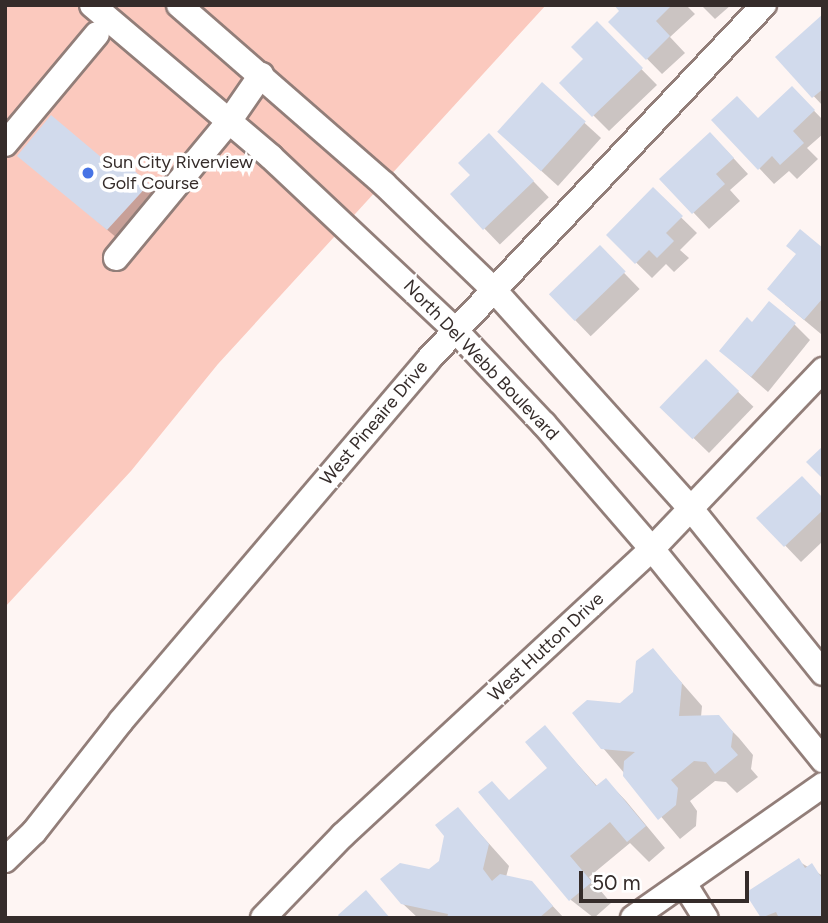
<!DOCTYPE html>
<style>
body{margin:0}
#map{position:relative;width:828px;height:923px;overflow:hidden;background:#fef5f3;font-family:Figtree,sans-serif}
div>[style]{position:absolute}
.green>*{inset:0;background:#fbc9be}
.shadow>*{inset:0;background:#0003;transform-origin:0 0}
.building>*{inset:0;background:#d1daec;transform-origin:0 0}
.roads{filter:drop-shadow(2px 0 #927e79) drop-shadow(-2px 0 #927e79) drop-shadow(0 2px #927e79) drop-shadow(0 -2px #927e79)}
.minor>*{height:24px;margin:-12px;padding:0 12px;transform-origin:12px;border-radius:12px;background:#fff}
.dots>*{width:19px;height:19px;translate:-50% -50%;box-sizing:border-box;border:4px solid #fff;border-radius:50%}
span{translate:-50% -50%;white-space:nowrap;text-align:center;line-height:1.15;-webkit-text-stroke:7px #fff;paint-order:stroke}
.poi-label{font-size:18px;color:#352c2a}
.left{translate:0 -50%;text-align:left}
.street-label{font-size:18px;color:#352c2a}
.frame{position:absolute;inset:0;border:7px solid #352c2a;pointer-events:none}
.scale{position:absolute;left:579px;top:871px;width:170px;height:32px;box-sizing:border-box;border:4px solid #352c2a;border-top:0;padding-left:9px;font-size:21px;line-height:24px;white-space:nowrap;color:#352c2a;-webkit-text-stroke:5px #fff;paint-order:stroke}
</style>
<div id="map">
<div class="green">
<i style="clip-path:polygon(5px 5px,546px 5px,218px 364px,131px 471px,5px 607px)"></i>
</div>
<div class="shadow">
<i style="clip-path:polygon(616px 5px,686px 5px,695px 14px,670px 37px,685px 53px,662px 74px,611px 22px,622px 11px)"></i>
<i style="clip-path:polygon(701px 5px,731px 5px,715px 19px)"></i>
<i style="clip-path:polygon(823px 16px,823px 106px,777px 57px)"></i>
<i style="clip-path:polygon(597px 24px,657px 85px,609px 131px,561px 83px,585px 59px)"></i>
<i style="clip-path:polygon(542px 84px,601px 138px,558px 186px,515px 147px)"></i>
<i style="clip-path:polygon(792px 88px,823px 120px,823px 134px,807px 148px,818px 159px,797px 179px,789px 171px,774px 184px,759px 168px,758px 120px)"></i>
<i style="clip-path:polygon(726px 150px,748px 174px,730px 190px,740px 201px,709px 229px,662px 179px)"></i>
<i style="left:505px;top:152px;width:63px;height:68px;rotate:46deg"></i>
<i style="clip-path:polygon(20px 156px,108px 165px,117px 157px,164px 201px,124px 244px)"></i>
<i style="clip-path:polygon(653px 190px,697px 233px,680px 250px,689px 258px,674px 272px,666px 264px,652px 278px,608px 235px)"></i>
<i style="left:600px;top:248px;width:57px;height:68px;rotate:46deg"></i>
<i style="clip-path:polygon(823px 251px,823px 332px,821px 334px,785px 304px)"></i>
<i style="clip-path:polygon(752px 324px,794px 324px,810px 340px,768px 392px,721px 351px)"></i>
<i style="left:706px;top:361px;width:66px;height:64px;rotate:44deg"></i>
<i style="clip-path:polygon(823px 499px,823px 541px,801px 562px,759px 518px)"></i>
<i style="clip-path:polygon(653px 650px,702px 706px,701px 717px,718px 717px,739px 738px,753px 755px,751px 769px,758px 777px,737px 793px,726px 782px,715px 781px,690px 801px,697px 811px,696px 826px,680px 839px,603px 748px,621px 705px,635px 693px)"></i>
<i style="clip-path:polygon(545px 728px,598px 787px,606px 780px,626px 801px,665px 848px,649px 862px,630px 843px,589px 877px,611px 903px,594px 918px,571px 900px,510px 801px,550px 769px)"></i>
<i style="clip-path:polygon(458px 809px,509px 866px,506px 877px,531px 883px,564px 918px,418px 918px,402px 903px,440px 861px)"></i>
<i style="clip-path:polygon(798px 861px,823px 876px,823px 918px,763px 918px,747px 894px)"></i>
</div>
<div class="building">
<i style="clip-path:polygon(614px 5px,672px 5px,656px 21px,670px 36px,646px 60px,608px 22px,619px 11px)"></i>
<i style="clip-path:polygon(823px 14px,823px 89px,812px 98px,775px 57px)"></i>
<i style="clip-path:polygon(597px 21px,643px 68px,592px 117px,559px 83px,583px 59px,571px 47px)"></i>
<i style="left:542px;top:82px;width:59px;height:67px;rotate:42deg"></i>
<i style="clip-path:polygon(792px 86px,815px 110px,793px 131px,804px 143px,780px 165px,772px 156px,758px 170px,711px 120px,737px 96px,758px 118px)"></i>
<i style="clip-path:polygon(51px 115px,108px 163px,117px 155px,149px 184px,107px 230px,17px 156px)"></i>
<i style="clip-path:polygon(710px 132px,734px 158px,716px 174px,725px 184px,692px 214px,659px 179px)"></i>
<i style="clip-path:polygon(489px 133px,534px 181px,483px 230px,450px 194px,470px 175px,458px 163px)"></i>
<i style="clip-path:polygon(653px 187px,683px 216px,666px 233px,674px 241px,657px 258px,649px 250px,635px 264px,606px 235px)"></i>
<i style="clip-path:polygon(800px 229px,823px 248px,823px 298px,804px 320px,767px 289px,796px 254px,786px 246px)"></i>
<i style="left:600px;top:245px;width:37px;height:71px;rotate:46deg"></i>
<i style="clip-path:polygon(769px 301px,796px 323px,751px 377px,719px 351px,747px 317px,752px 322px)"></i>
<i style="left:706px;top:359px;width:46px;height:67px;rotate:44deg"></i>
<i style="clip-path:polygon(823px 446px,823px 479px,806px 462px)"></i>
<i style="clip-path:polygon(802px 476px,823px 498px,823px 510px,784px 547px,756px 518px)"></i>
<i style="clip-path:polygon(653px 648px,682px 683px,679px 716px,719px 715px,733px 732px,731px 747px,738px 755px,715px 774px,706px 762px,694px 761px,671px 780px,678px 788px,676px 805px,658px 820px,623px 776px,624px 761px,635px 752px,601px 749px,572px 713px,587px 700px,620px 703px,633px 692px,636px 661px)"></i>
<i style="clip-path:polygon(545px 725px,596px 786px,606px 778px,646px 826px,627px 842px,610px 822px,570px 856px,592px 882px,569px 901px,478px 792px,492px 781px,509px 800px,547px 768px,525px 742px)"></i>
<i style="clip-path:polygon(458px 807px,489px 844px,483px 869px,492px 881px,500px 874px,532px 881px,553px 906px,539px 918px,447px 918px,448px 914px,401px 904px,380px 879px,400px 863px,429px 869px,439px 861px,444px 836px,435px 825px)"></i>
<i style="clip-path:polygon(799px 858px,805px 868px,812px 863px,823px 880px,823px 918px,779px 918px,776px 912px,761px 918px,745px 893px)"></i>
<i style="clip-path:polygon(366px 890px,390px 918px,340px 918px,338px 915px)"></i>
</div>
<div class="roads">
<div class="minor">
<i style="left:92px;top:5px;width:235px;rotate:40.3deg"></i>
<i style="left:271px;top:157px;width:253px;rotate:43.2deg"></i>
<i style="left:455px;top:330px;width:129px;rotate:46.6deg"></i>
<i style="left:544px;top:424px;width:165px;rotate:49.2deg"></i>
<i style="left:652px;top:549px;width:272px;rotate:51deg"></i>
<i style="left:179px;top:5px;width:272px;rotate:41.1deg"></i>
<i style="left:384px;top:184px;width:151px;rotate:43.9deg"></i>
<i style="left:493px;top:289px;width:297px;rotate:48deg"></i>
<i style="left:692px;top:510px;width:209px;rotate:51.2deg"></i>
<i style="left:5px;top:144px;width:143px;rotate:-50.1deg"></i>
<i style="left:116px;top:258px;width:179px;rotate:-50.4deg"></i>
<i style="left:230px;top:120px;width:55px;rotate:-55.4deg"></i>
<i style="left:5px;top:860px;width:40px;rotate:-44deg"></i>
<i style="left:34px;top:832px;width:141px;rotate:-51.9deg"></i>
<i style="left:121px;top:721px;width:474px;rotate:-49.6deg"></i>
<i style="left:428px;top:360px;width:489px;rotate:-46.6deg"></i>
<i style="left:685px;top:885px;width:39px;rotate:58deg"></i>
<i style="left:263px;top:918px;width:115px;rotate:-46.1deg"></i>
<i style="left:343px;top:835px;width:421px;rotate:-42.8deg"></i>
<i style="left:652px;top:549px;width:248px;rotate:-46.3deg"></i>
<i style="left:633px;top:918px;width:232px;rotate:-35deg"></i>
</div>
</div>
<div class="dots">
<i style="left:88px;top:173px;background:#4673e5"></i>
</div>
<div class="poi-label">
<span class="left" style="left:102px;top:173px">Sun City Riverview<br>Golf Course</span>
</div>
<div class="street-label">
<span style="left:481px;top:360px;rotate:46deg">North Del Webb Boulevard</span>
<span style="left:374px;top:423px;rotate:-50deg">West Pineaire Drive</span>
<span style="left:546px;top:647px;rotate:-43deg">West Hutton Drive</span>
</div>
<div class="frame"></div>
<div class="scale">50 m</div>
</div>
